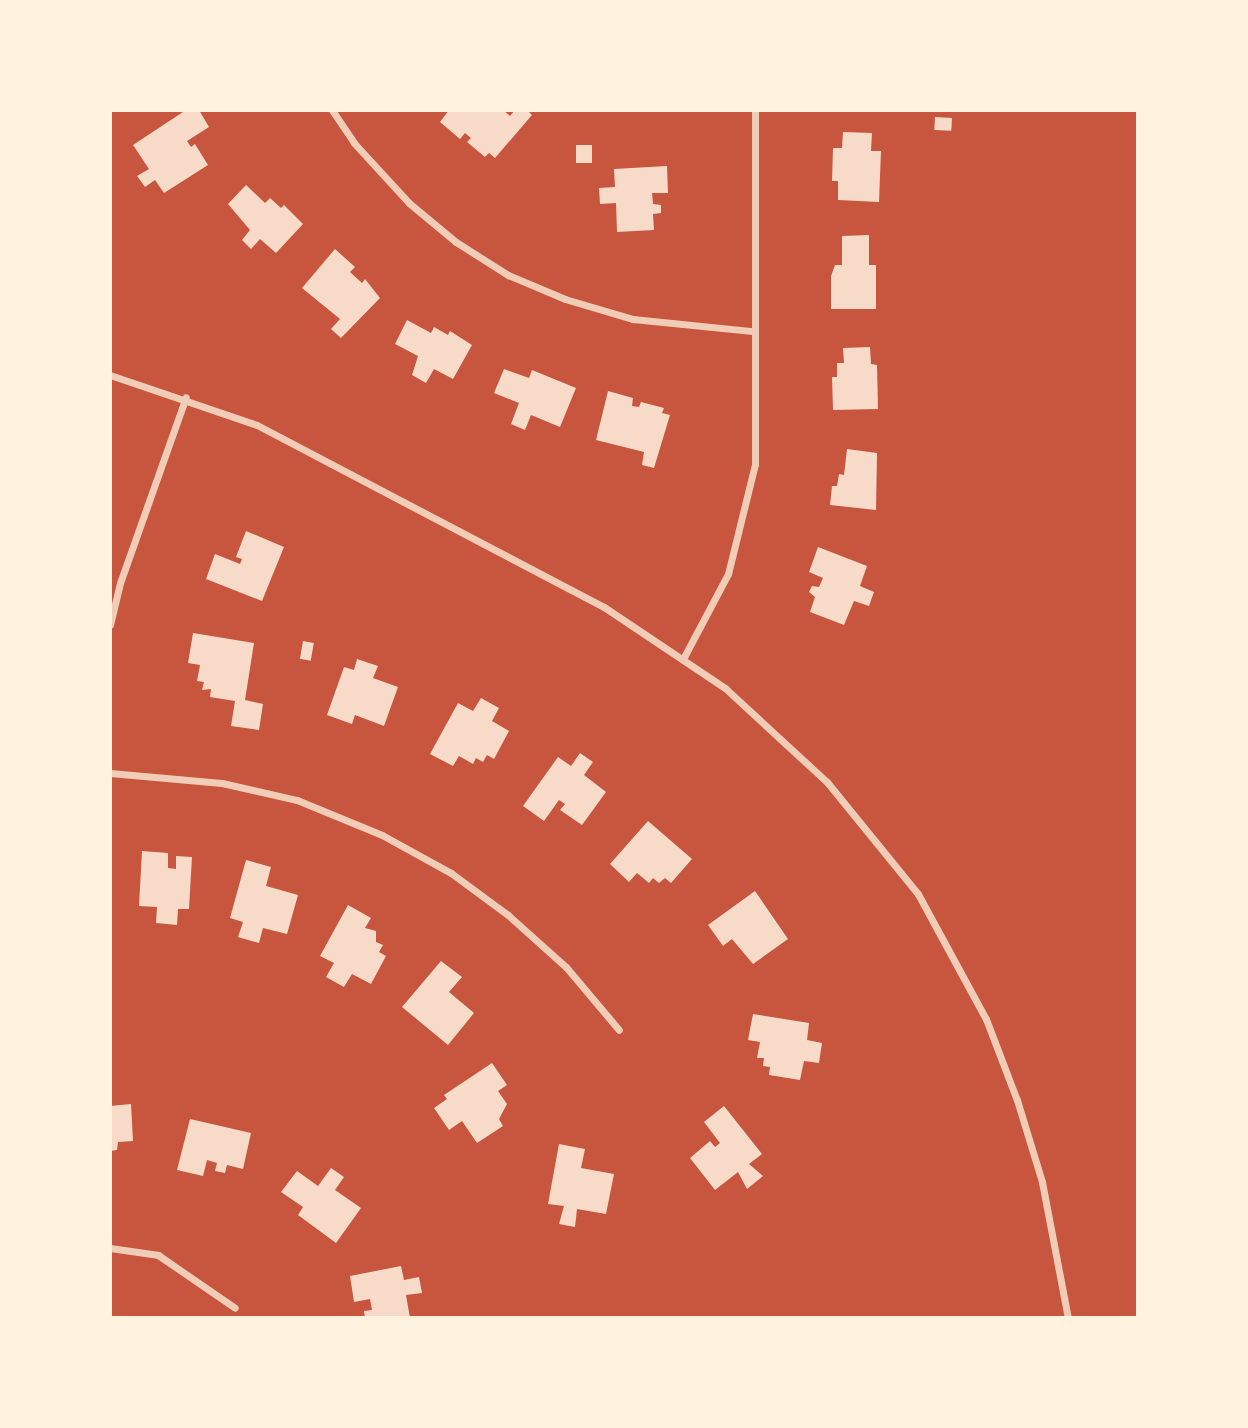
<!DOCTYPE html>
<style>
body{margin:0}
#map{position:relative;width:1248px;height:1428px;overflow:hidden;background:#c8553d;font-family:Quicksand,sans-serif}
div>[style]{position:absolute}
.building>*{inset:0;background:#f7dbc8;transform-origin:0 0}
.minor>*{height:7px;margin:-3.5px;padding:0 3.5px;transform-origin:3.5px;border-radius:3.5px;background:#f1ccb7}
span{translate:-50% -50%;white-space:nowrap;text-align:center;line-height:1.15;-webkit-text-stroke:7px #fff3e0;paint-order:stroke}
.frame{position:absolute;inset:0;border:112px solid #fff3e0;pointer-events:none}
</style>
<div id="map">
<div class="building">
<i style="clip-path:polygon(186px 110px,199px 110px,209px 127px,187px 141px,191px 147px,195px 144px,208px 165px,164px 193px,155px 180px,145px 187px,137px 176px,149px 169px,133px 145px)"></i>
<i style="clip-path:polygon(449px 110px,503px 110px,510px 116px,515px 110px,527px 110px,532px 115px,495px 158px,489px 153px,485px 157px,467px 142px,471px 138px,465px 133px,460px 139px,440px 122px)"></i>
<i style="left:935px;top:117px;width:17px;height:13px;rotate:3deg"></i>
<i style="clip-path:polygon(843px 132px,872px 133px,871px 151px,881px 151px,879px 202px,838px 200px,838px 181px,832px 181px,833px 148px,842px 148px)"></i>
<i style="left:576px;top:145px;width:16px;height:18px"></i>
<i style="clip-path:polygon(667px 166px,668px 193px,652px 193px,653px 204px,661px 205px,661px 213px,653px 214px,654px 230px,617px 232px,616px 203px,600px 204px,599px 188px,615px 187px,614px 169px)"></i>
<i style="clip-path:polygon(246px 185px,265px 203px,270px 198px,281px 208px,284px 205px,303px 224px,276px 253px,260px 239px,251px 249px,242px 240px,250px 230px,228px 204px)"></i>
<i style="clip-path:polygon(869px 235px,869px 265px,876px 265px,876px 309px,831px 309px,831px 276px,835px 265px,842px 265px,842px 236px)"></i>
<i style="clip-path:polygon(335px 249px,355px 267px,350px 272px,362px 283px,365px 279px,380px 298px,341px 338px,331px 329px,340px 319px,302px 288px)"></i>
<i style="clip-path:polygon(407px 320px,431px 333px,434px 327px,448px 335px,450px 331px,472px 345px,453px 379px,434px 369px,426px 383px,412px 375px,418px 356px,395px 344px)"></i>
<i style="clip-path:polygon(870px 347px,871px 364px,877px 365px,878px 409px,833px 410px,832px 377px,837px 377px,837px 363px,844px 363px,843px 348px)"></i>
<i style="clip-path:polygon(504px 369px,529px 378px,532px 370px,576px 388px,560px 427px,531px 415px,525px 430px,511px 424px,519px 403px,494px 393px)"></i>
<i style="clip-path:polygon(608px 391px,633px 398px,632px 406px,639px 407px,641px 402px,664px 408px,662px 413px,670px 415px,654px 468px,642px 465px,644px 452px,596px 440px)"></i>
<i style="clip-path:polygon(847px 449px,877px 453px,876px 510px,830px 505px,832px 486px,837px 486px,839px 474px,844px 475px)"></i>
<i style="clip-path:polygon(246px 531px,284px 547px,262px 601px,206px 579px,215px 554px,240px 564px,242px 559px,236px 557px)"></i>
<i style="clip-path:polygon(818px 547px,867px 566px,860px 586px,874px 592px,869px 606px,854px 601px,844px 625px,810px 612px,815px 597px,809px 592px,812px 586px,819px 587px,823px 578px,809px 572px)"></i>
<i style="clip-path:polygon(193px 633px,254px 643px,245px 700px,263px 704px,259px 730px,231px 726px,235px 701px,210px 697px,211px 689px,202px 690px,204px 682px,197px 681px,200px 665px,188px 663px)"></i>
<i style="left:303px;top:641px;width:11px;height:18px;rotate:10deg"></i>
<i style="clip-path:polygon(357px 659px,378px 666px,373px 678px,398px 687px,384px 726px,355px 715px,352px 724px,327px 715px,344px 667px,354px 670px)"></i>
<i style="clip-path:polygon(481px 698px,499px 708px,492px 721px,509px 731px,494px 759px,487px 755px,483px 762px,476px 758px,473px 764px,459px 756px,453px 766px,430px 754px,458px 703px,473px 711px)"></i>
<i style="clip-path:polygon(580px 753px,593px 762px,584px 775px,606px 792px,582px 825px,560px 810px,565px 804px,559px 800px,544px 821px,523px 806px,558px 757px,571px 766px)"></i>
<i style="clip-path:polygon(648px 821px,692px 859px,671px 883px,665px 878px,659px 883px,653px 878px,649px 883px,637px 873px,629px 882px,610px 864px)"></i>
<i style="clip-path:polygon(142px 851px,168px 853px,168px 868px,176px 869px,176px 856px,192px 857px,189px 909px,178px 909px,177px 925px,156px 923px,157px 907px,139px 906px)"></i>
<i style="clip-path:polygon(246px 860px,271px 867px,266px 886px,298px 895px,287px 934px,263px 928px,259px 943px,238px 937px,243px 922px,230px 918px)"></i>
<i style="clip-path:polygon(755px 891px,788px 939px,753px 964px,732px 939px,723px 946px,708px 925px)"></i>
<i style="clip-path:polygon(348px 905px,371px 918px,365px 928px,376px 931px,376px 942px,383px 945px,379px 952px,386px 956px,371px 984px,352px 974px,344px 987px,326px 977px,334px 963px,320px 956px)"></i>
<i style="clip-path:polygon(441px 961px,462px 977px,449px 992px,474px 1013px,448px 1045px,402px 1007px)"></i>
<i style="clip-path:polygon(753px 1014px,809px 1023px,807px 1040px,822px 1043px,819px 1063px,804px 1061px,800px 1080px,769px 1075px,770px 1067px,763px 1066px,764px 1058px,757px 1058px,760px 1042px,748px 1040px)"></i>
<i style="clip-path:polygon(492px 1063px,507px 1085px,498px 1091px,507px 1104px,499px 1119px,503px 1126px,477px 1143px,462px 1121px,449px 1130px,434px 1108px,447px 1099px,444px 1095px)"></i>
<i style="clip-path:polygon(131px 1104px,133px 1141px,118px 1142px,117px 1150px,110px 1151px,110px 1106px)"></i>
<i style="clip-path:polygon(724px 1106px,762px 1154px,749px 1164px,763px 1176px,747px 1189px,738px 1172px,715px 1190px,690px 1158px,710px 1141px,715px 1147px,720px 1143px,704px 1122px)"></i>
<i style="clip-path:polygon(190px 1119px,251px 1133px,243px 1169px,227px 1165px,225px 1173px,215px 1171px,217px 1163px,207px 1160px,203px 1176px,177px 1170px)"></i>
<i style="clip-path:polygon(559px 1144px,585px 1149px,581px 1168px,614px 1174px,606px 1214px,577px 1209px,575px 1227px,559px 1224px,564px 1206px,548px 1204px)"></i>
<i style="clip-path:polygon(331px 1168px,344px 1177px,335px 1190px,361px 1208px,336px 1243px,298px 1215px,303px 1207px,281px 1192px,297px 1171px,318px 1186px)"></i>
<i style="clip-path:polygon(401px 1266px,404px 1280px,419px 1277px,422px 1293px,406px 1295px,410px 1318px,365px 1318px,364px 1311px,372px 1310px,370px 1299px,354px 1302px,350px 1276px)"></i>
</div>
<div class="minor">
<i style="left:332px;top:110px;width:40px;rotate:56deg"></i>
<i style="left:354px;top:143px;width:81px;rotate:47.5deg"></i>
<i style="left:409px;top:203px;width:61px;rotate:39.7deg"></i>
<i style="left:456px;top:242px;width:62px;rotate:32.4deg"></i>
<i style="left:508px;top:275px;width:62px;rotate:22.8deg"></i>
<i style="left:565px;top:299px;width:71px;rotate:16.4deg"></i>
<i style="left:633px;top:319px;width:120px;rotate:5.8deg"></i>
<i style="left:110px;top:375px;width:155px;rotate:18.8deg"></i>
<i style="left:257px;top:425px;width:392px;rotate:27.7deg"></i>
<i style="left:604px;top:607px;width:146px;rotate:33.8deg"></i>
<i style="left:725px;top:688px;width:139px;rotate:42.7deg"></i>
<i style="left:827px;top:782px;width:144px;rotate:50.9deg"></i>
<i style="left:918px;top:894px;width:142px;rotate:61.5deg"></i>
<i style="left:986px;top:1019px;width:87px;rotate:69.1deg"></i>
<i style="left:1017px;top:1100px;width:86px;rotate:73deg"></i>
<i style="left:1042px;top:1182px;width:138px;rotate:79.2deg"></i>
<i style="left:110px;top:625px;width:43px;rotate:-76.6deg"></i>
<i style="left:120px;top:583px;width:197px;rotate:-70.5deg"></i>
<i style="left:684px;top:657px;width:94px;rotate:-62.1deg"></i>
<i style="left:728px;top:574px;width:113px;rotate:-76.2deg"></i>
<i style="left:755px;top:464px;width:354px;rotate:-90deg"></i>
<i style="left:110px;top:773px;width:112px;rotate:5.1deg"></i>
<i style="left:222px;top:783px;width:77px;rotate:12.8deg"></i>
<i style="left:297px;top:800px;width:92px;rotate:22.4deg"></i>
<i style="left:382px;top:835px;width:79px;rotate:28.8deg"></i>
<i style="left:451px;top:873px;width:71px;rotate:36.4deg"></i>
<i style="left:508px;top:915px;width:78px;rotate:41.9deg"></i>
<i style="left:566px;top:967px;width:82px;rotate:49.9deg"></i>
<i style="left:110px;top:1248px;width:49px;rotate:8.3deg"></i>
<i style="left:158px;top:1255px;width:93px;rotate:34.5deg"></i>
</div>
<div class="frame"></div>
</div>
